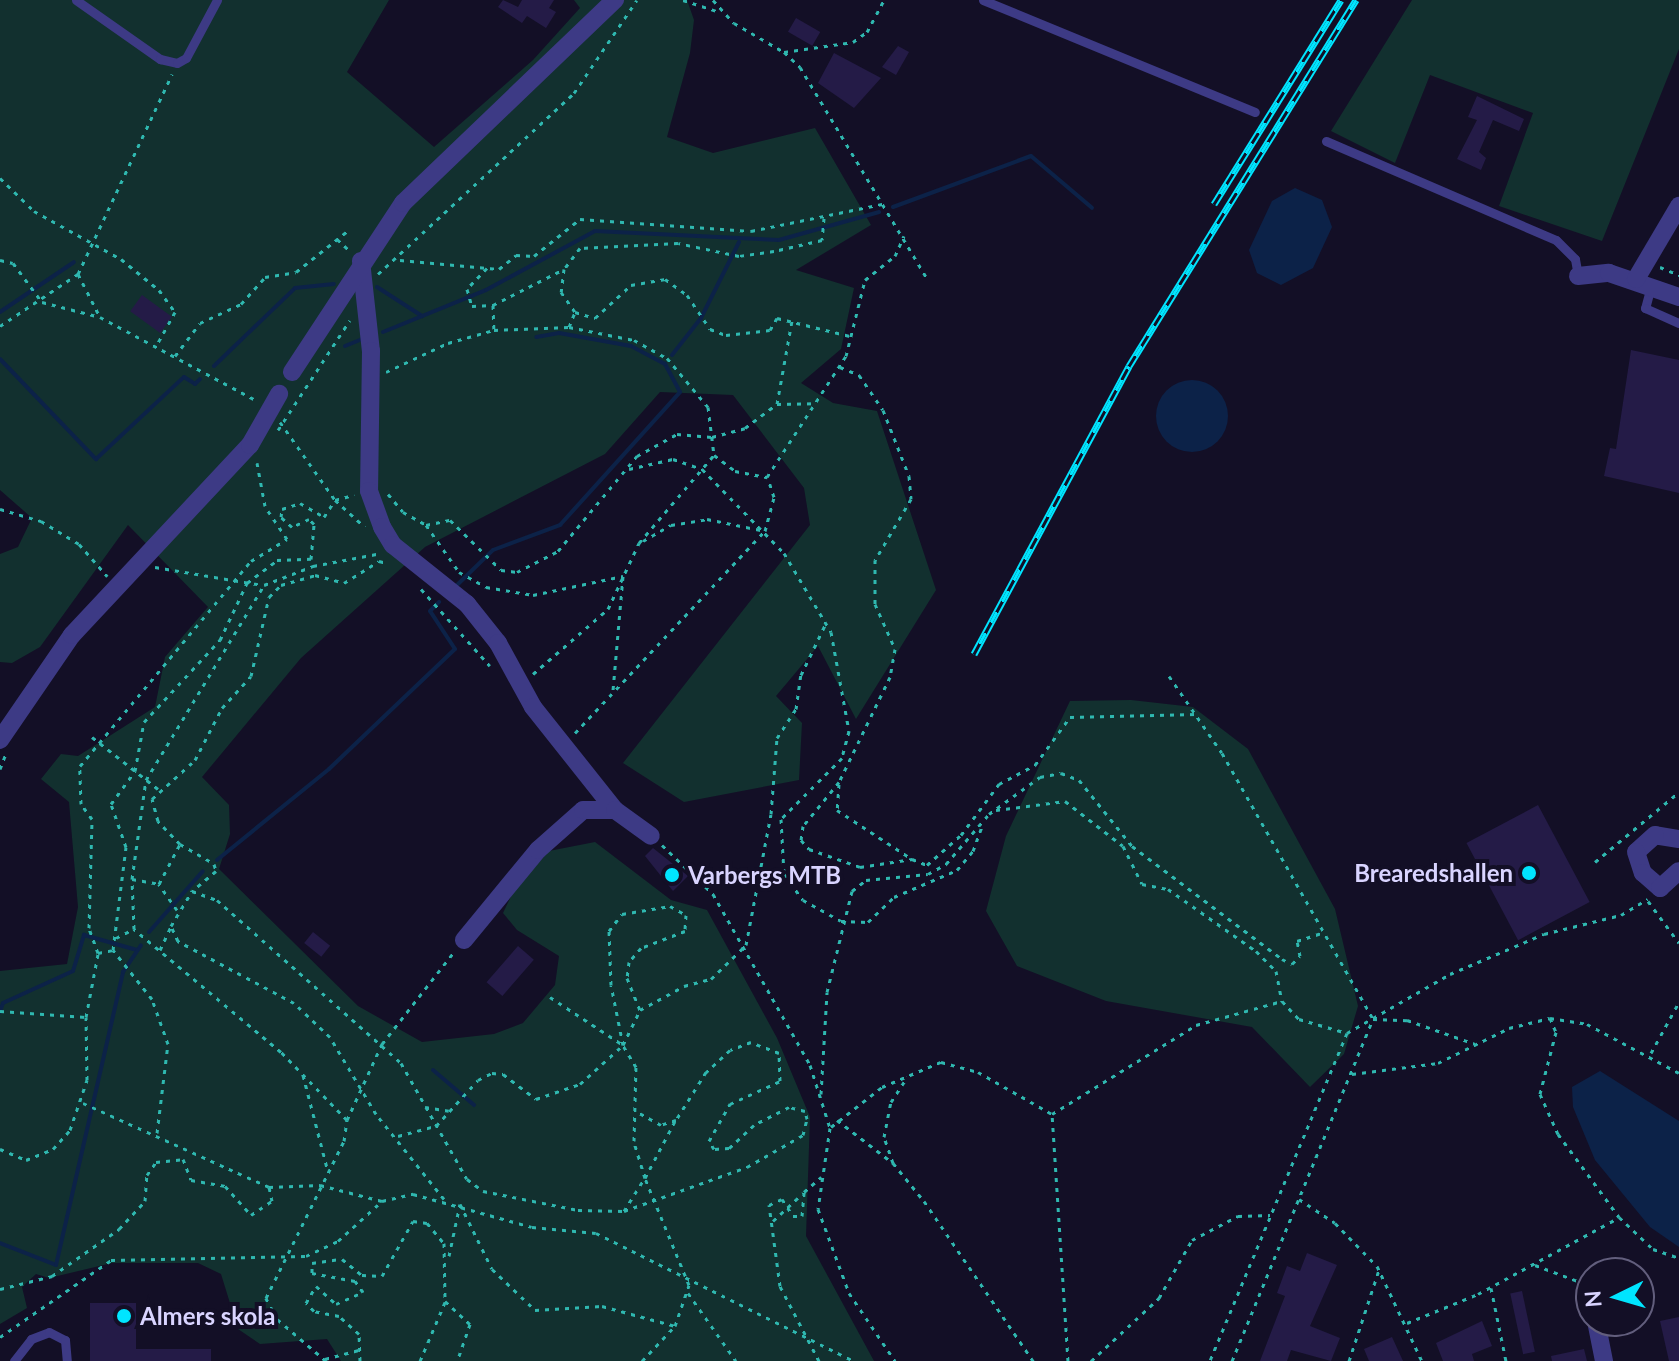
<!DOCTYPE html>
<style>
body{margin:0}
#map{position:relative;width:1679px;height:1361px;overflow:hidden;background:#130f26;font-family:Lato,sans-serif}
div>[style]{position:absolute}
.green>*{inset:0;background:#12302f}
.water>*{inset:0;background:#0c2248}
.round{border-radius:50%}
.stream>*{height:4px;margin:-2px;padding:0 2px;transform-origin:2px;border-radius:2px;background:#0c2248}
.building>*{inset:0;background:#241b47;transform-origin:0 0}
.path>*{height:3px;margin-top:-1.5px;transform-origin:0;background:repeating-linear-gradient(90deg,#2fb8b0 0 4px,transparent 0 10px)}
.service>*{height:9px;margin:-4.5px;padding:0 4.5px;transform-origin:4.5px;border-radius:4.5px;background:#3d3a85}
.minor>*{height:18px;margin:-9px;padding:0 9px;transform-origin:9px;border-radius:9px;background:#3d3a85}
.rail>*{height:7px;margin-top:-3.5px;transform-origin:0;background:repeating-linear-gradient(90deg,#130f26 0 12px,#00e5ff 0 24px);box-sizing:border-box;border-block:2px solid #00e5ff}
.dots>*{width:22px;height:22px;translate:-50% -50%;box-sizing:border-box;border:4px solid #130f26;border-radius:50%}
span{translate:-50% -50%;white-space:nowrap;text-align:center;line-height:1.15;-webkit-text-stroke:8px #130f26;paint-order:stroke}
.poi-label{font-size:24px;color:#d9d4ff;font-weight:700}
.right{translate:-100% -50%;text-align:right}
.left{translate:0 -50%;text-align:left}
.north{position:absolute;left:1575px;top:1257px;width:80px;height:80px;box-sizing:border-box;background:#130f26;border:2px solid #625e7d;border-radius:50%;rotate:265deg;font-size:22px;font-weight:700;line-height:32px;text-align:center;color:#d9d4ff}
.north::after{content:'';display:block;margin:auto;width:28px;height:36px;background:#00e5ff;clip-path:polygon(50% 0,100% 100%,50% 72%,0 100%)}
</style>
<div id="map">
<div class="green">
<i style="clip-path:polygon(0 0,389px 0,347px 72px,434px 147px,533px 60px,580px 8px,574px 0,687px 0,694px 20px,690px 53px,667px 137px,713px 153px,815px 128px,871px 225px,796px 270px,854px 288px,841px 349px,801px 383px,833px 403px,877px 411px,936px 590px,856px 719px,818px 646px,776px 696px,802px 723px,799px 780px,684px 802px,623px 763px,810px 525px,804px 488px,733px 395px,660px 392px,605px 454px,425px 547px,301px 658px,202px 777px,229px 805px,230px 834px,219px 869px,358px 1006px,422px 1042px,494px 1034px,523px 1023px,555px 985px,559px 956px,517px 930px,503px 913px,514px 890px,549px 851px,595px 842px,671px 900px,707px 910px,777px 1038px,810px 1117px,806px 1236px,874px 1361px,341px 1361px,327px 1339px,260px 1344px,238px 1329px,221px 1274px,198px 1263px,112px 1263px,49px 1278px,36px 1274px,22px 1287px,27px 1308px,0 1324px,0 971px,67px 964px,78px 907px,69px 802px,41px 779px,61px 754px,78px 756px,155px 707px,165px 657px,208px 607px,128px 525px,40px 647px,12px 663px,0 662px,0 554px,18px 547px,32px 518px,0 490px)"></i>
<i style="clip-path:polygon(1412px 0,1679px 0,1679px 49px,1602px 241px,1499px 206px,1533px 113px,1430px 75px,1395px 163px,1331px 131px)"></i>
<i style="clip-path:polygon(1131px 700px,1193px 707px,1248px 749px,1335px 909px,1358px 1006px,1344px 1054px,1310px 1087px,1252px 1027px,1106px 1001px,1017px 966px,986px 911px,1006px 836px,1070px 701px)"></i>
</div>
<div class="water">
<i style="clip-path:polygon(1295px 188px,1322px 200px,1332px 227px,1313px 268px,1281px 285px,1257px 273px,1249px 250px,1272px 201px)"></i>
<i class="round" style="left:1156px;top:380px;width:72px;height:72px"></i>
<i style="clip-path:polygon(1600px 1071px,1679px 1121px,1679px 1247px,1650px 1227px,1595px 1160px,1573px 1107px,1572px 1087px)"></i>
</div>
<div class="stream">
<i style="left:893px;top:207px;width:147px;rotate:-20.3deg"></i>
<i style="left:1031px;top:156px;width:80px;rotate:40.4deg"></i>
<i style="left:377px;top:287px;width:54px;rotate:32.8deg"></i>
<i style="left:0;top:312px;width:89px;rotate:-34deg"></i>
<i style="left:383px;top:332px;width:111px;rotate:-22.2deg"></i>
<i style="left:486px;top:290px;width:124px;rotate:-28.4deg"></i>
<i style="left:595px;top:231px;width:184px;rotate:2.8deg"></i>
<i style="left:779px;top:240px;width:104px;rotate:-15.6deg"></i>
<i style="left:345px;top:346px;width:18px;rotate:-22deg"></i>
<i style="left:672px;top:355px;width:47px;rotate:-51.9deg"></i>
<i style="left:701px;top:318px;width:85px;rotate:-63.4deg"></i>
<i style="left:0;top:359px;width:139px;rotate:46.2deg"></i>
<i style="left:96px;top:459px;width:120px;rotate:-43deg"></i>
<i style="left:184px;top:377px;width:13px;rotate:32deg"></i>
<i style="left:195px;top:384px;width:7px;rotate:-45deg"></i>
<i style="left:214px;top:366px;width:112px;rotate:-43.9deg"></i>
<i style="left:295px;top:288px;width:39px;rotate:-6deg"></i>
<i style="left:457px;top:585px;width:50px;rotate:-44.2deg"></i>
<i style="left:493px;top:550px;width:72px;rotate:-20.5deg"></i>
<i style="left:560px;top:525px;width:179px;rotate:-47.9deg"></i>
<i style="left:680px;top:392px;width:32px;rotate:-118deg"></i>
<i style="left:665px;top:364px;width:38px;rotate:-152deg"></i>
<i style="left:631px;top:346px;width:73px;rotate:-169.8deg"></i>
<i style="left:559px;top:333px;width:23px;rotate:170deg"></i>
<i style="left:217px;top:860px;width:144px;rotate:-39.1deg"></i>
<i style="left:329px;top:769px;width:174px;rotate:-43.6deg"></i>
<i style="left:455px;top:649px;width:45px;rotate:-123.3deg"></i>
<i style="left:430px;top:611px;width:13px;rotate:-45deg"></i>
<i style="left:149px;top:932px;width:81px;rotate:-48.5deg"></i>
<i style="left:0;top:1012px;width:9px;rotate:-72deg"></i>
<i style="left:3px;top:1003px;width:77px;rotate:-24.6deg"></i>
<i style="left:73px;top:971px;width:38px;rotate:-73deg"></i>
<i style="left:84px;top:935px;width:55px;rotate:15.8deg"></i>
<i style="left:433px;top:1070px;width:54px;rotate:40.5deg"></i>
<i style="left:0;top:1243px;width:60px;rotate:21.4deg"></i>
<i style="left:56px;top:1265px;width:301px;rotate:-77.1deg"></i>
<i style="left:123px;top:972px;width:32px;rotate:-56deg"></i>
</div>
<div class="building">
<i style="clip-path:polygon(503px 0,518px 7px,522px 0,554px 0,549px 8px,556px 12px,546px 28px,527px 16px,522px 23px,498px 7px)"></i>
<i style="left:796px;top:18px;width:28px;height:16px;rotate:30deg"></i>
<i style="clip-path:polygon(898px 46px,909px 52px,896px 75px,882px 67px)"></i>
<i style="clip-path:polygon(834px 53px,881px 78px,854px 108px,818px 83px)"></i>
<i style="clip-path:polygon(1477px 96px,1524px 119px,1519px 131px,1493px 120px,1479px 152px,1486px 158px,1481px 170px,1457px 159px,1477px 120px,1468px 117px)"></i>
<i style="left:142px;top:295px;width:37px;height:20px;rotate:36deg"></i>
<i style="clip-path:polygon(1631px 350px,1679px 360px,1679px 493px,1604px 476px,1610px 448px,1616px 449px)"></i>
<i style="left:1538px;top:805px;width:110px;height:81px;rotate:62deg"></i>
<i style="clip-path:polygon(653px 848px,688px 876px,673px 891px,645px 856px)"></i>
<i style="left:313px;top:932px;width:22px;height:14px;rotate:39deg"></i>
<i style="left:518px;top:946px;width:21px;height:48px;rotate:41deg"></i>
<i style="clip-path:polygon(1307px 1253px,1337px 1265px,1310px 1326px,1340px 1338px,1331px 1361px,1291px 1350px,1287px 1361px,1260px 1361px,1285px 1296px,1277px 1293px,1287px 1266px,1300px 1271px)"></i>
<i style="left:1522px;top:1291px;width:62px;height:12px;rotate:78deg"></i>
<i style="clip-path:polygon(90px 1303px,136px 1303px,136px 1349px,211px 1349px,211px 1361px,90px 1361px)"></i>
<i style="clip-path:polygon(1679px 1317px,1679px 1361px,1669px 1361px,1660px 1321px)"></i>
<i style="clip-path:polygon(1482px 1321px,1492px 1346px,1472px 1354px,1474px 1361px,1443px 1361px,1436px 1343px)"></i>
<i style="clip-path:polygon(1392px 1337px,1403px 1361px,1369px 1361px,1364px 1349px)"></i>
<i style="clip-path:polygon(1584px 1349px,1587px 1361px,1552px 1361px,1551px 1356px)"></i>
</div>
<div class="path">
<i style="left:683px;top:0;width:39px;rotate:18deg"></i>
<i style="left:713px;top:0;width:31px;rotate:48deg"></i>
<i style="left:734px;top:23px;width:58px;rotate:30.1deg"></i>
<i style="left:784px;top:52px;width:70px;rotate:-8.2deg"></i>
<i style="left:853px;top:42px;width:17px;rotate:-36deg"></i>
<i style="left:867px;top:32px;width:36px;rotate:-62deg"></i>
<i style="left:784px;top:52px;width:22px;rotate:43deg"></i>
<i style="left:800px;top:67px;width:249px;rotate:59deg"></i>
<i style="left:0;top:178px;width:47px;rotate:44.1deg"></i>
<i style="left:34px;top:211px;width:99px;rotate:28.9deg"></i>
<i style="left:121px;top:259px;width:49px;rotate:39.2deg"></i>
<i style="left:159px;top:290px;width:27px;rotate:54deg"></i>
<i style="left:175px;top:312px;width:39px;rotate:119deg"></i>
<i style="left:824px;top:218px;width:22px;rotate:95deg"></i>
<i style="left:822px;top:240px;width:49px;rotate:167.1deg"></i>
<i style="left:774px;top:251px;width:35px;rotate:172deg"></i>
<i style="left:739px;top:256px;width:62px;rotate:-168deg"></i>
<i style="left:678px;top:243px;width:98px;rotate:177.1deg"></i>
<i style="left:580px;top:248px;width:26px;rotate:127deg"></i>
<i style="left:564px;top:269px;width:23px;rotate:97deg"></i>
<i style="left:561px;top:292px;width:24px;rotate:55deg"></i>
<i style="left:575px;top:312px;width:21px;rotate:17deg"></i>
<i style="left:595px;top:318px;width:49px;rotate:-42.5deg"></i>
<i style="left:631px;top:285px;width:35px;rotate:-10deg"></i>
<i style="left:665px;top:279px;width:27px;rotate:36deg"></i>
<i style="left:687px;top:295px;width:41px;rotate:55.9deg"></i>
<i style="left:710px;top:329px;width:17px;rotate:21deg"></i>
<i style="left:726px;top:335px;width:44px;rotate:-6.5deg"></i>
<i style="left:770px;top:330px;width:14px;rotate:-60deg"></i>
<i style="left:777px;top:318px;width:75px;rotate:13.9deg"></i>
<i style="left:337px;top:239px;width:16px;rotate:43deg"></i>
<i style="left:0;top:260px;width:13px;rotate:13deg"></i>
<i style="left:13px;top:263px;width:49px;rotate:53.4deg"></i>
<i style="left:42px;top:302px;width:60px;rotate:14.5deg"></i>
<i style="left:100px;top:317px;width:178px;rotate:28.1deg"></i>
<i style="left:400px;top:260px;width:99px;rotate:5.2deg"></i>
<i style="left:499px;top:269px;width:22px;rotate:-39deg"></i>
<i style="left:516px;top:255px;width:18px;rotate:3deg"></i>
<i style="left:534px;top:256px;width:59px;rotate:-38.8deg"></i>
<i style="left:580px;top:219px;width:171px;rotate:4deg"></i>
<i style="left:751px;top:231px;width:134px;rotate:-11.6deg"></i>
<i style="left:1660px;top:267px;width:21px;rotate:23deg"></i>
<i style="left:487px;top:268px;width:29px;rotate:134deg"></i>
<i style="left:467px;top:289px;width:18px;rotate:74deg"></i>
<i style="left:472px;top:306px;width:21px;rotate:-3deg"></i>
<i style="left:493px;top:305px;width:80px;rotate:-26.9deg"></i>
<i style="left:78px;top:274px;width:48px;rotate:62.9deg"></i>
<i style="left:378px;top:274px;width:267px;rotate:-42.7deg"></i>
<i style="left:574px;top:93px;width:112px;rotate:-55.9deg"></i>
<i style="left:493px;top:305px;width:24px;rotate:88deg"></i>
<i style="left:0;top:326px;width:94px;rotate:-33.7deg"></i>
<i style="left:78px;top:274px;width:221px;rotate:-64.8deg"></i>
<i style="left:569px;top:327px;width:16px;rotate:-68deg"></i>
<i style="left:175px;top:356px;width:41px;rotate:-52.9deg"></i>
<i style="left:200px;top:323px;width:45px;rotate:-24.9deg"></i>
<i style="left:241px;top:304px;width:36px;rotate:-48deg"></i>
<i style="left:265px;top:277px;width:31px;rotate:-9deg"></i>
<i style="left:296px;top:272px;width:69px;rotate:-38.5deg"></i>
<i style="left:840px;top:367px;width:21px;rotate:23deg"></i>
<i style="left:859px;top:375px;width:42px;rotate:55.6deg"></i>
<i style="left:883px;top:410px;width:71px;rotate:68.5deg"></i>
<i style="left:909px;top:476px;width:23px;rotate:85deg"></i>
<i style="left:911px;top:499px;width:71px;rotate:120.5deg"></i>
<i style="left:875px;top:560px;width:44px;rotate:90deg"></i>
<i style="left:875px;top:604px;width:49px;rotate:66deg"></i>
<i style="left:895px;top:649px;width:28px;rotate:100deg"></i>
<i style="left:890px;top:677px;width:117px;rotate:115.9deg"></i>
<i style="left:839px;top:782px;width:57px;rotate:129.3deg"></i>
<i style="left:803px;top:826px;width:14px;rotate:98deg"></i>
<i style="left:801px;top:840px;width:12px;rotate:48deg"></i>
<i style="left:809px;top:849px;width:54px;rotate:19.4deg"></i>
<i style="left:860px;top:867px;width:53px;rotate:-8.7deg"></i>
<i style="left:912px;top:859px;width:16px;rotate:22deg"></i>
<i style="left:927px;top:865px;width:45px;rotate:-41.4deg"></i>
<i style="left:961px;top:835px;width:64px;rotate:-53.3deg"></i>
<i style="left:999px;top:784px;width:41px;rotate:-27.8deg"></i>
<i style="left:1035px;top:765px;width:59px;rotate:-53.9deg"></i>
<i style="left:1070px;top:717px;width:127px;rotate:-1.4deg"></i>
<i style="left:386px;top:372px;width:68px;rotate:-25.1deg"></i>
<i style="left:448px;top:343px;width:48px;rotate:-15.8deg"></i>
<i style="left:494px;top:330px;width:75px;rotate:-2.3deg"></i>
<i style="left:569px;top:327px;width:66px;rotate:11.3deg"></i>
<i style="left:634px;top:340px;width:38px;rotate:29deg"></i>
<i style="left:667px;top:358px;width:64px;rotate:50.1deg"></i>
<i style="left:708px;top:407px;width:48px;rotate:82.9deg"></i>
<i style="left:714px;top:455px;width:26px;rotate:37deg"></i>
<i style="left:735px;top:471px;width:33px;rotate:11deg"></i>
<i style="left:777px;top:404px;width:84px;rotate:-79.8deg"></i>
<i style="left:280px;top:422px;width:95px;rotate:54.8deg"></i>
<i style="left:335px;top:500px;width:40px;rotate:42deg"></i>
<i style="left:278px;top:430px;width:131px;rotate:-56.8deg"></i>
<i style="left:629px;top:469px;width:45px;rotate:-12.8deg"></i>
<i style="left:673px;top:459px;width:31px;rotate:19deg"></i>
<i style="left:702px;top:469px;width:117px;rotate:45.7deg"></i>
<i style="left:784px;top:553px;width:92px;rotate:59.3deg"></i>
<i style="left:831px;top:632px;width:101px;rotate:79.7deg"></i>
<i style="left:849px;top:731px;width:28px;rotate:105deg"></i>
<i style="left:842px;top:758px;width:86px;rotate:135deg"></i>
<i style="left:781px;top:819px;width:55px;rotate:86.9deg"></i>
<i style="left:784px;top:874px;width:32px;rotate:54deg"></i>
<i style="left:803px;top:900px;width:43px;rotate:28.9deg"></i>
<i style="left:841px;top:921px;width:27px;rotate:2deg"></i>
<i style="left:868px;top:922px;width:36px;rotate:-44deg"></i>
<i style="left:894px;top:897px;width:69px;rotate:-23.2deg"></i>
<i style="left:957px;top:870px;width:25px;rotate:-50deg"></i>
<i style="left:973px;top:851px;width:29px;rotate:-70deg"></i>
<i style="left:767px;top:477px;width:145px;rotate:-56.9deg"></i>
<i style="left:846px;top:356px;width:78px;rotate:-76deg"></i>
<i style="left:865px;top:280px;width:38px;rotate:-39deg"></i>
<i style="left:895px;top:256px;width:22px;rotate:-66deg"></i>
<i style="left:388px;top:494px;width:23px;rotate:50deg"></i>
<i style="left:403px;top:512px;width:26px;rotate:29deg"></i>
<i style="left:426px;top:525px;width:25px;rotate:-12deg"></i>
<i style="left:450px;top:520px;width:71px;rotate:44.4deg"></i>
<i style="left:501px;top:570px;width:16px;rotate:7deg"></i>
<i style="left:517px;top:572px;width:46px;rotate:-27.1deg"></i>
<i style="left:558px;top:551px;width:124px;rotate:-50.3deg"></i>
<i style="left:637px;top:456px;width:46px;rotate:-28.8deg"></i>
<i style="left:677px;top:434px;width:35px;rotate:5deg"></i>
<i style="left:712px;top:437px;width:34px;rotate:-15deg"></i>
<i style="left:745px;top:428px;width:40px;rotate:-37deg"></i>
<i style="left:777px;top:404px;width:39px;rotate:-1deg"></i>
<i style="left:0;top:509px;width:43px;rotate:16.3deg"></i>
<i style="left:41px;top:521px;width:44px;rotate:31.2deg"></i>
<i style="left:79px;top:544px;width:43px;rotate:48.8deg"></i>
<i style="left:426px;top:525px;width:57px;rotate:54.9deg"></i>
<i style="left:459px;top:572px;width:31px;rotate:29deg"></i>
<i style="left:486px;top:587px;width:48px;rotate:9.7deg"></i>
<i style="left:533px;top:595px;width:92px;rotate:-11.9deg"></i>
<i style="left:623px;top:576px;width:114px;rotate:95deg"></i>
<i style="left:643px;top:541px;width:32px;rotate:-30deg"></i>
<i style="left:671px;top:525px;width:36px;rotate:-9deg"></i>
<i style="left:707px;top:519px;width:59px;rotate:11.7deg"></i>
<i style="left:155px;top:567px;width:109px;rotate:9.5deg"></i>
<i style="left:421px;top:589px;width:103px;rotate:48.1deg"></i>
<i style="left:533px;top:674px;width:99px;rotate:-40.9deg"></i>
<i style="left:608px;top:609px;width:73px;rotate:-64.8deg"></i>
<i style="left:639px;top:543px;width:116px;rotate:-49.6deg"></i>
<i style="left:1169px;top:676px;width:93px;rotate:55.5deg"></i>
<i style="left:1222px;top:753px;width:306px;rotate:60.4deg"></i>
<i style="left:1373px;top:1019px;width:34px;rotate:2deg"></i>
<i style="left:1407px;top:1020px;width:72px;rotate:19.4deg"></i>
<i style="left:575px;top:733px;width:277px;rotate:-46.8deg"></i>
<i style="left:765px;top:531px;width:35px;rotate:-75deg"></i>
<i style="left:774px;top:497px;width:19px;rotate:-108deg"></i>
<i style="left:92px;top:737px;width:84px;rotate:38.2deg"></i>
<i style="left:0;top:769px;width:17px;rotate:-69deg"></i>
<i style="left:839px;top:784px;width:26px;rotate:94deg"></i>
<i style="left:837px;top:810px;width:90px;rotate:33.2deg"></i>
<i style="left:996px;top:810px;width:70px;rotate:-7.4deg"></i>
<i style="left:1065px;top:801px;width:73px;rotate:37.8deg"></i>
<i style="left:1123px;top:846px;width:42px;rotate:63.4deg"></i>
<i style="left:1142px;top:884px;width:26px;rotate:11deg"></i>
<i style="left:1168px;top:889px;width:108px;rotate:35.2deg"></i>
<i style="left:1256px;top:951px;width:28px;rotate:45deg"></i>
<i style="left:1276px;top:971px;width:31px;rotate:79deg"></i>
<i style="left:1282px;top:1001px;width:25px;rotate:47deg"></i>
<i style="left:1299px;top:1019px;width:50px;rotate:16.3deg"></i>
<i style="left:1347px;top:1033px;width:355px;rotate:112.7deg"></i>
<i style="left:180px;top:844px;width:39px;rotate:30deg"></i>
<i style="left:214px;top:864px;width:7px;rotate:74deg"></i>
<i style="left:216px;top:871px;width:31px;rotate:140deg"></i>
<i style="left:662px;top:845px;width:71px;rotate:43.9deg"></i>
<i style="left:713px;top:894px;width:197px;rotate:60.4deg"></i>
<i style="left:810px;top:1065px;width:66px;rotate:72.4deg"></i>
<i style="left:830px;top:1128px;width:82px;rotate:98.4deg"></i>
<i style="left:818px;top:1209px;width:90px;rotate:69.7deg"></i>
<i style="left:849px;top:1293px;width:82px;rotate:55.9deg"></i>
<i style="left:1595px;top:862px;width:109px;rotate:-39.8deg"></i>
<i style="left:132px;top:879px;width:27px;rotate:10deg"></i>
<i style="left:1648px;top:901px;width:52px;rotate:53.6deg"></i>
<i style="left:177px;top:910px;width:32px;rotate:-125deg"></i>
<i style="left:159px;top:884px;width:45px;rotate:-62.3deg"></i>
<i style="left:180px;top:844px;width:32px;rotate:-134deg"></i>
<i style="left:158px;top:821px;width:23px;rotate:-105deg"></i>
<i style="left:152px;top:799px;width:58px;rotate:-42.2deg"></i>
<i style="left:195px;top:760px;width:59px;rotate:-62.6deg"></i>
<i style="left:222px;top:708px;width:43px;rotate:-47.8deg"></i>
<i style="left:251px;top:676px;width:81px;rotate:-77.2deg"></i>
<i style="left:269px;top:597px;width:17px;rotate:-45deg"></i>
<i style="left:281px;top:585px;width:35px;rotate:-16deg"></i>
<i style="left:315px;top:575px;width:30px;rotate:15deg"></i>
<i style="left:344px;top:583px;width:41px;rotate:-32.2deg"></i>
<i style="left:379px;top:561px;width:8px;rotate:14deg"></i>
<i style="left:116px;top:938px;width:20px;rotate:-27deg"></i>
<i style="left:160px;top:950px;width:26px;rotate:-65deg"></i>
<i style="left:98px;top:953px;width:27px;rotate:-110deg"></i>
<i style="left:89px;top:928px;width:109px;rotate:-88.4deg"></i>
<i style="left:92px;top:819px;width:19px;rotate:-126deg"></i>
<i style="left:81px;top:804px;width:38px;rotate:-92deg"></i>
<i style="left:80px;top:766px;width:267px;rotate:-50.2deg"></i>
<i style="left:251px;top:561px;width:42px;rotate:-31.4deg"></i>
<i style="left:287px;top:539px;width:40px;rotate:-124deg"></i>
<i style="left:265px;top:506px;width:44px;rotate:-100.5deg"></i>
<i style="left:98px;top:953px;width:15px;rotate:-11deg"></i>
<i style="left:550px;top:997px;width:87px;rotate:33.3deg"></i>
<i style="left:0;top:1011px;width:86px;rotate:4deg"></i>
<i style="left:1550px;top:1018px;width:15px;rotate:67deg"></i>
<i style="left:1556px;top:1032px;width:64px;rotate:104.5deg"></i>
<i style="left:1540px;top:1094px;width:44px;rotate:65.8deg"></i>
<i style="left:1558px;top:1134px;width:103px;rotate:53.7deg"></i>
<i style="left:1619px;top:1217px;width:47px;rotate:43.3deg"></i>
<i style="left:1653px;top:1249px;width:28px;rotate:19deg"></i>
<i style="left:1347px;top:1033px;width:119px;rotate:-29.8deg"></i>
<i style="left:1450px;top:974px;width:102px;rotate:-23.1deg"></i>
<i style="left:1544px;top:934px;width:79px;rotate:-13.9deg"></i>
<i style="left:1621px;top:915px;width:31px;rotate:-31deg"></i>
<i style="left:1651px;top:1053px;width:58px;rotate:-61.2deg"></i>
<i style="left:1352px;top:1074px;width:87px;rotate:-7.3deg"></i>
<i style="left:1438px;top:1063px;width:79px;rotate:-26.2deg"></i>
<i style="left:1509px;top:1028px;width:42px;rotate:-13.7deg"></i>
<i style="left:1550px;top:1018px;width:37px;rotate:9deg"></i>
<i style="left:1587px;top:1024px;width:104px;rotate:28deg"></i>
<i style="left:303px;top:1075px;width:100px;rotate:75.5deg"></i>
<i style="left:821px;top:1094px;width:102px;rotate:-86.6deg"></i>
<i style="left:827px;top:992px;width:104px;rotate:-76.1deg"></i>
<i style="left:852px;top:891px;width:18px;rotate:-38deg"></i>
<i style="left:866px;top:880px;width:62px;rotate:-5.5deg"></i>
<i style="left:928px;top:874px;width:21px;rotate:-29deg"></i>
<i style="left:946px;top:864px;width:66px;rotate:-49.3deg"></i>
<i style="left:989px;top:814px;width:63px;rotate:-36deg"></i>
<i style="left:1040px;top:777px;width:21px;rotate:-11deg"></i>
<i style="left:1061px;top:773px;width:19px;rotate:21deg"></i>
<i style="left:1079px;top:780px;width:85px;rotate:51.2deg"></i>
<i style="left:1132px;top:846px;width:188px;rotate:37deg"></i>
<i style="left:1282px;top:959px;width:11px;rotate:27deg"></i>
<i style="left:1292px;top:964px;width:11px;rotate:-45deg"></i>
<i style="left:1300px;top:956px;width:15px;rotate:-101deg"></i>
<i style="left:1297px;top:941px;width:25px;rotate:-18deg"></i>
<i style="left:83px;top:1103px;width:204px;rotate:24.3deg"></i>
<i style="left:269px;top:1187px;width:51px;rotate:-2.2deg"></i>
<i style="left:320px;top:1185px;width:64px;rotate:14.5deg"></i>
<i style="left:425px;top:1107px;width:24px;rotate:9deg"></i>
<i style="left:347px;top:1120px;width:84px;rotate:-65.3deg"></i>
<i style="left:382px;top:1044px;width:117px;rotate:-52deg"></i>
<i style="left:837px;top:1120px;width:71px;rotate:37.5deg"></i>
<i style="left:893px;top:1163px;width:49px;rotate:50.8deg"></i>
<i style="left:924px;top:1201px;width:194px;rotate:55.7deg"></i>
<i style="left:831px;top:1127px;width:65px;rotate:-38.1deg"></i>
<i style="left:882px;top:1087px;width:64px;rotate:-23deg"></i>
<i style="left:941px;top:1062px;width:38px;rotate:15deg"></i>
<i style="left:978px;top:1072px;width:85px;rotate:29.6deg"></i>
<i style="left:157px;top:1133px;width:90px;rotate:-83deg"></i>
<i style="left:168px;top:1044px;width:48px;rotate:-109.6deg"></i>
<i style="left:152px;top:999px;width:63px;rotate:-128.5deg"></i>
<i style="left:113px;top:950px;width:104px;rotate:-82.8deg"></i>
<i style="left:126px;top:847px;width:46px;rotate:-109.2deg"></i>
<i style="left:111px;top:804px;width:41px;rotate:-54deg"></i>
<i style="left:135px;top:771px;width:50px;rotate:-79.6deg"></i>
<i style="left:144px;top:722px;width:112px;rotate:-47.2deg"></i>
<i style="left:220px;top:640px;width:63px;rotate:-64.7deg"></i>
<i style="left:247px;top:583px;width:38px;rotate:-37deg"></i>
<i style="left:277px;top:560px;width:34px;rotate:-2deg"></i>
<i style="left:311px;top:559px;width:35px;rotate:-85deg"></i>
<i style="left:314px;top:524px;width:7px;rotate:-135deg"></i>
<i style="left:309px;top:519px;width:19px;rotate:155deg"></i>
<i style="left:292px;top:527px;width:15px;rotate:-138deg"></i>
<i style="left:281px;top:517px;width:8px;rotate:-83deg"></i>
<i style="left:282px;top:509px;width:19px;rotate:-18deg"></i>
<i style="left:300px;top:503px;width:28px;rotate:30deg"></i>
<i style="left:324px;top:517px;width:20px;rotate:-57deg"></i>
<i style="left:335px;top:500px;width:20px;rotate:-15deg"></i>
<i style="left:398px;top:1136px;width:39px;rotate:-15deg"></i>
<i style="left:436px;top:1126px;width:62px;rotate:-47.6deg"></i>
<i style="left:478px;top:1080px;width:16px;rotate:-27deg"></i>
<i style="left:492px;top:1073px;width:11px;rotate:5deg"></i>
<i style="left:503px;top:1074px;width:41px;rotate:37.1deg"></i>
<i style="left:536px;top:1099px;width:46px;rotate:-18.8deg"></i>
<i style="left:580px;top:1084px;width:58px;rotate:-42.2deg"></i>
<i style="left:623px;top:1045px;width:39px;rotate:-64deg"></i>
<i style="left:640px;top:1010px;width:50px;rotate:-28.6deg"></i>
<i style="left:684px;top:986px;width:28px;rotate:-15deg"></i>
<i style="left:711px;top:979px;width:49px;rotate:-44.2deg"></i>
<i style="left:746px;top:945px;width:133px;rotate:-79.2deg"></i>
<i style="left:771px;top:814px;width:76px;rotate:-85.5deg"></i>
<i style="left:777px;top:738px;width:35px;rotate:-57deg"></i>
<i style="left:796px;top:709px;width:34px;rotate:-82deg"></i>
<i style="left:801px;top:675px;width:58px;rotate:-64.3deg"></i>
<i style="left:0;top:1149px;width:28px;rotate:23deg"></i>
<i style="left:26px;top:1160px;width:29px;rotate:-22deg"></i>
<i style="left:53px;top:1149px;width:25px;rotate:-48deg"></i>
<i style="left:70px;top:1130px;width:53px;rotate:-71.2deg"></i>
<i style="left:87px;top:1080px;width:63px;rotate:-90.9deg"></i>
<i style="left:86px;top:1017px;width:64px;rotate:-79.2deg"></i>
<i style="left:893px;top:1163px;width:28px;rotate:-109deg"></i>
<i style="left:884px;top:1137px;width:36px;rotate:-79deg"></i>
<i style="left:891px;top:1102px;width:30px;rotate:-57deg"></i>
<i style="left:444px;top:1199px;width:109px;rotate:-128.7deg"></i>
<i style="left:376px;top:1114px;width:90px;rotate:-120.9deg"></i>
<i style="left:330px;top:1037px;width:50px;rotate:-136.6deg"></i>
<i style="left:294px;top:1003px;width:132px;rotate:-151.9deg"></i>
<i style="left:178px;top:941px;width:17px;rotate:-115deg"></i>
<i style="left:171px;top:926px;width:41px;rotate:-59deg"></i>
<i style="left:192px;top:891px;width:27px;rotate:20deg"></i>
<i style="left:217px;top:900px;width:246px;rotate:41.5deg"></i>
<i style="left:401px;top:1063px;width:133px;rotate:60.4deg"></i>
<i style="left:467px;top:1179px;width:20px;rotate:37deg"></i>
<i style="left:483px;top:1191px;width:97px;rotate:11.3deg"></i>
<i style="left:578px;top:1210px;width:46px;rotate:1.2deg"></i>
<i style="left:624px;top:1211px;width:131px;rotate:-19.7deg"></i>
<i style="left:747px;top:1167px;width:64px;rotate:-29.7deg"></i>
<i style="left:803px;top:1135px;width:16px;rotate:-76deg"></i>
<i style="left:807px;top:1119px;width:8px;rotate:-104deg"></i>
<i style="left:805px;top:1111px;width:16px;rotate:-166deg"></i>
<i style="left:789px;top:1107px;width:39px;rotate:153deg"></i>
<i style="left:754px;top:1125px;width:34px;rotate:137deg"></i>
<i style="left:729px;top:1148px;width:15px;rotate:176deg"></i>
<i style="left:714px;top:1149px;width:9px;rotate:-122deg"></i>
<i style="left:709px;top:1141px;width:43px;rotate:-60.4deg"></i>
<i style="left:730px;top:1104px;width:55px;rotate:-24.7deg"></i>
<i style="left:780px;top:1081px;width:28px;rotate:-92deg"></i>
<i style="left:779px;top:1053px;width:30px;rotate:-159deg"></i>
<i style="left:751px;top:1042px;width:22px;rotate:159deg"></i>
<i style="left:730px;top:1050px;width:33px;rotate:137deg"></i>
<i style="left:706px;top:1072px;width:57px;rotate:122deg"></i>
<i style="left:676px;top:1120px;width:16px;rotate:162deg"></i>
<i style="left:661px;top:1125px;width:25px;rotate:-151deg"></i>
<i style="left:1299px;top:1199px;width:43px;rotate:33.7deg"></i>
<i style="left:1335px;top:1223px;width:60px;rotate:45.7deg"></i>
<i style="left:1377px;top:1266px;width:105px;rotate:64.7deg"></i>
<i style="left:460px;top:1204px;width:72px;rotate:63.8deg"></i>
<i style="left:492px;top:1269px;width:59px;rotate:43.6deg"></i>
<i style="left:535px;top:1310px;width:67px;rotate:-3.4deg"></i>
<i style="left:602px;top:1306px;width:76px;rotate:15.3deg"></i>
<i style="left:624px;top:1211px;width:39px;rotate:-58deg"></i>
<i style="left:645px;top:1178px;width:39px;rotate:-107deg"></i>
<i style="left:634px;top:1141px;width:74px;rotate:-88.5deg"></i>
<i style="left:636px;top:1067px;width:26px;rotate:-121deg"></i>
<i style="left:623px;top:1045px;width:61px;rotate:-101.3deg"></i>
<i style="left:611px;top:985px;width:54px;rotate:-92.1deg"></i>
<i style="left:609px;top:931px;width:21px;rotate:-53deg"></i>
<i style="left:622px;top:914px;width:49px;rotate:-9.5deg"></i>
<i style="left:670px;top:906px;width:18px;rotate:29deg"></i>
<i style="left:686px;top:915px;width:16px;rotate:94deg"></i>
<i style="left:685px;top:931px;width:47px;rotate:158.9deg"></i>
<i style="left:641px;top:948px;width:18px;rotate:131deg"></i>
<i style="left:629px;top:962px;width:16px;rotate:97deg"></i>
<i style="left:627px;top:978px;width:35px;rotate:68deg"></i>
<i style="left:773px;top:1221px;width:41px;rotate:-43deg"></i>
<i style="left:449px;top:1256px;width:53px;rotate:-78.1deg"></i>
<i style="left:1535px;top:1265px;width:48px;rotate:20.7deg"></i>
<i style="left:1491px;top:1288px;width:75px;rotate:78.4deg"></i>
<i style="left:0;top:1289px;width:54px;rotate:-14deg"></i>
<i style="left:52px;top:1276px;width:82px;rotate:-35deg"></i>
<i style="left:119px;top:1229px;width:38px;rotate:-47deg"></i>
<i style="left:145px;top:1201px;width:26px;rotate:-86deg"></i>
<i style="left:147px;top:1175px;width:16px;rotate:-55deg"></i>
<i style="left:156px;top:1162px;width:27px;rotate:-6deg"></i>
<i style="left:183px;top:1159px;width:22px;rotate:69deg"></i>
<i style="left:191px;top:1180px;width:35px;rotate:10deg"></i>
<i style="left:225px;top:1186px;width:39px;rotate:48deg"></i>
<i style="left:251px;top:1215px;width:25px;rotate:-34deg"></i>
<i style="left:272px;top:1201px;width:14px;rotate:-102deg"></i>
<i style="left:688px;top:1293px;width:83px;rotate:54.8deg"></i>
<i style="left:1407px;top:1323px;width:77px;rotate:-22.2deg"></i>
<i style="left:1478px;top:1294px;width:159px;rotate:-28.5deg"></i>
<i style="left:0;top:1337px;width:135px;rotate:-34.7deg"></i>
<i style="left:111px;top:1260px;width:195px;rotate:-1.2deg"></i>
<i style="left:306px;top:1256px;width:35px;rotate:-25deg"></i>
<i style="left:338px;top:1241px;width:59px;rotate:-42.3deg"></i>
<i style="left:382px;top:1201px;width:32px;rotate:-13deg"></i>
<i style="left:413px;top:1194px;width:123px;rotate:15.5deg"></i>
<i style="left:532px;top:1227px;width:64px;rotate:5.4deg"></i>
<i style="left:596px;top:1233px;width:288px;rotate:26.4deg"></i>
<i style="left:325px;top:1359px;width:35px;rotate:-15deg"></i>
<i style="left:326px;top:1361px;width:65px;rotate:-139.4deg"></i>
<i style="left:277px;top:1319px;width:24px;rotate:-118deg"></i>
<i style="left:266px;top:1298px;width:175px;rotate:-63.6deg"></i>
<i style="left:344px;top:1141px;width:21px;rotate:-82deg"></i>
<i style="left:347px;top:1120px;width:95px;rotate:-134.1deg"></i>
<i style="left:281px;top:1052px;width:192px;rotate:-140.1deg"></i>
<i style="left:134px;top:929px;width:50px;rotate:-92.3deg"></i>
<i style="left:132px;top:879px;width:100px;rotate:-82deg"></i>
<i style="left:146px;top:780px;width:228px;rotate:-58.8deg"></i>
<i style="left:264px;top:585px;width:53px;rotate:-21.2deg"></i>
<i style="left:313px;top:566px;width:70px;rotate:-10.7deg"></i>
<i style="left:360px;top:1361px;width:27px;rotate:-92deg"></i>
<i style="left:359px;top:1334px;width:27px;rotate:-138deg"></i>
<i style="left:339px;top:1316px;width:25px;rotate:-169deg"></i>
<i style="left:314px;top:1311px;width:11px;rotate:-135deg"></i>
<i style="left:306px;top:1303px;width:20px;rotate:-60deg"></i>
<i style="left:316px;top:1286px;width:27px;rotate:42deg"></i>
<i style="left:336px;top:1304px;width:30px;rotate:-24deg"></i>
<i style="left:363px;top:1292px;width:14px;rotate:-126deg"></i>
<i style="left:355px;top:1281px;width:44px;rotate:-169.5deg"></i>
<i style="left:312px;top:1273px;width:10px;rotate:-90deg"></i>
<i style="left:312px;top:1263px;width:30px;rotate:-8deg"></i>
<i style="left:342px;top:1259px;width:26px;rotate:39deg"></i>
<i style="left:362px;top:1275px;width:20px;rotate:3deg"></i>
<i style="left:382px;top:1276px;width:63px;rotate:-60.6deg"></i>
<i style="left:413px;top:1221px;width:14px;rotate:8deg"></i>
<i style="left:427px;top:1223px;width:26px;rotate:50deg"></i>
<i style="left:444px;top:1243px;width:58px;rotate:89deg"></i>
<i style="left:445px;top:1301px;width:34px;rotate:43deg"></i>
<i style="left:470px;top:1324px;width:39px;rotate:109deg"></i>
<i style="left:420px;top:1361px;width:64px;rotate:-67deg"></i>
<i style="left:642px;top:1361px;width:48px;rotate:-46.7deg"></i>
<i style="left:675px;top:1326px;width:43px;rotate:-71.1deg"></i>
<i style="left:689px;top:1285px;width:116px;rotate:-112.4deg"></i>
<i style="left:645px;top:1178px;width:64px;rotate:-62.2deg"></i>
<i style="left:819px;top:1361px;width:85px;rotate:-117.5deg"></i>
<i style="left:780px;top:1286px;width:82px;rotate:-97.7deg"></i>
<i style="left:769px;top:1205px;width:14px;rotate:-25deg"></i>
<i style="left:782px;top:1199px;width:20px;rotate:57deg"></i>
<i style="left:793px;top:1216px;width:9px"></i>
<i style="left:802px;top:1216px;width:24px;rotate:-85deg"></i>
<i style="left:804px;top:1192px;width:23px;rotate:-41deg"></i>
<i style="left:1068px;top:1361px;width:248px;rotate:-93.7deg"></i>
<i style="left:1052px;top:1114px;width:169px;rotate:-31.7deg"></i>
<i style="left:1196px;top:1025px;width:89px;rotate:-15.6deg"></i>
<i style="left:1091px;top:1361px;width:93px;rotate:-42.8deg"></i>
<i style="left:1159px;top:1298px;width:67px;rotate:-60.4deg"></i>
<i style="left:1192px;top:1240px;width:52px;rotate:-27.6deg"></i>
<i style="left:1238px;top:1216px;width:32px;rotate:-2deg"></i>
<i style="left:1232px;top:1361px;width:368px;rotate:-67.6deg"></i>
<i style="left:1349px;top:1361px;width:96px;rotate:-71.8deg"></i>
</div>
<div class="service">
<i style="left:76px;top:0;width:103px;rotate:35.1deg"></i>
<i style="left:160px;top:59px;width:17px;rotate:13deg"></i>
<i style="left:177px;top:63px;width:10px;rotate:-29deg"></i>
<i style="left:186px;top:58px;width:66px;rotate:-61.9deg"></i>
<i style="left:983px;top:0;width:294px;rotate:22.4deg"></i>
<i style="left:1326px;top:141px;width:250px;rotate:23.3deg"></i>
<i style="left:1556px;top:240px;width:27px;rotate:45deg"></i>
<i style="left:1575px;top:259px;width:17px;rotate:80deg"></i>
<i style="left:1651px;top:286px;width:23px;rotate:105deg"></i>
<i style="left:1645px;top:308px;width:37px;rotate:24deg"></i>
<i style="left:14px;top:1361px;width:28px;rotate:-52deg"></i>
<i style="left:31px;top:1339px;width:19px;rotate:-21deg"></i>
<i style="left:49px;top:1332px;width:18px;rotate:27deg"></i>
<i style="left:65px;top:1340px;width:21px;rotate:85deg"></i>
</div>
<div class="minor">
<i style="left:361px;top:261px;width:91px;rotate:83.7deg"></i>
<i style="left:371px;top:351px;width:140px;rotate:90.8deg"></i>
<i style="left:369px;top:491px;width:38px;rotate:70deg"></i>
<i style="left:382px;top:527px;width:21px;rotate:59deg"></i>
<i style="left:393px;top:545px;width:95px;rotate:38.6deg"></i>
<i style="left:467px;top:604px;width:50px;rotate:51.5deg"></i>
<i style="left:498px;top:643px;width:73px;rotate:61.3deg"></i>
<i style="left:533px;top:707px;width:132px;rotate:51.5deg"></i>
<i style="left:1578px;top:276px;width:31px;rotate:-6deg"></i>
<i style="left:1609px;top:273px;width:74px;rotate:18.9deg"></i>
<i style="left:1636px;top:279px;width:85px;rotate:-59.5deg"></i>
<i style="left:292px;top:372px;width:202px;rotate:-56.7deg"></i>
<i style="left:403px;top:203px;width:294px;rotate:-43.8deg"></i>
<i style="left:0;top:740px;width:127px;rotate:-55.6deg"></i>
<i style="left:72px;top:635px;width:260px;rotate:-46.9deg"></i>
<i style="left:250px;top:445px;width:59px;rotate:-60.4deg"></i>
<i style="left:1679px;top:839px;width:24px;rotate:-171deg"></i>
<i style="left:1655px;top:835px;width:25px;rotate:138deg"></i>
<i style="left:1636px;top:852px;width:22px;rotate:72deg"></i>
<i style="left:1643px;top:873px;width:23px;rotate:41deg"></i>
<i style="left:1660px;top:888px;width:25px;rotate:-42deg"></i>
<i style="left:464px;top:940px;width:117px;rotate:-50.6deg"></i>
<i style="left:538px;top:850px;width:60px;rotate:-41.6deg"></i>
<i style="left:583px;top:810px;width:32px"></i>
<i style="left:615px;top:810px;width:44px;rotate:35.8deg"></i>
<i style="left:1590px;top:1292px;width:4px;rotate:76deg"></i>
<i style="left:1596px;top:1321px;width:41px;rotate:78.7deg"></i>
</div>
<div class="rail">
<i style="left:1214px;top:204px;width:240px;rotate:-58.1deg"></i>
<i style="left:974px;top:654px;width:327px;rotate:-61.7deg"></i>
<i style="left:1129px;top:366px;width:431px;rotate:-58.2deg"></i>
</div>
<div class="dots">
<i style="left:1529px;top:873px;background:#00e5ff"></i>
<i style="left:672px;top:875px;background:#00e5ff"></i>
<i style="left:124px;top:1316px;background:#00e5ff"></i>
</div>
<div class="poi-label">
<span class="right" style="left:1513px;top:873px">Brearedshallen</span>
<span class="left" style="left:688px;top:875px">Varbergs MTB</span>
<span class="left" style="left:140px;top:1316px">Almers skola</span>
</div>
<div class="north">N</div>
</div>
